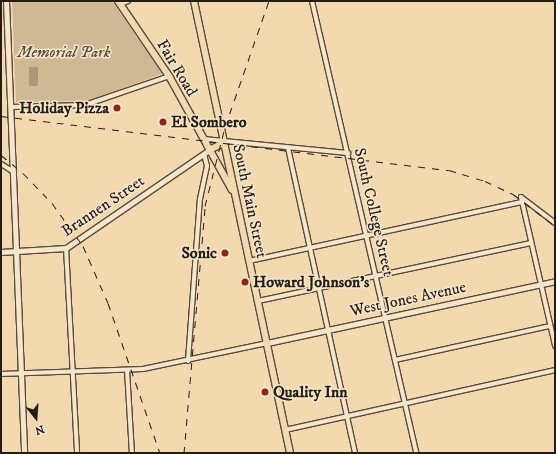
<!DOCTYPE html>
<style>
body{margin:0}
#map{position:relative;width:556px;height:454px;overflow:hidden;background:#f2d9b0;font-family:"IM FELL DW Pica",serif}
div>[style]{position:absolute}
.green>*{inset:0;background:#cfb995}
.water>*{inset:0;background:#ad997a;transform-origin:0 0}
.roads{filter:drop-shadow(1px 0 #5a4b3a) drop-shadow(-1px 0 #5a4b3a) drop-shadow(0 1px #5a4b3a) drop-shadow(0 -1px #5a4b3a)}
.minor>*{height:4px;margin:-2px;padding:0 2px;transform-origin:2px;border-radius:2px;background:#f7e6cc}
.tertiary>*{height:5px;margin:-2.5px;padding:0 2.5px;transform-origin:2.5px;border-radius:2.5px;background:#f7e6cc}
.primary>*{height:6px;margin:-3px;padding:0 3px;transform-origin:3px;border-radius:3px;background:#f2d9b0}
.rail>*{height:1px;margin-top:-0.5px;transform-origin:0;background:repeating-linear-gradient(90deg,#271c12 0 7px,transparent 0 14px)}
.dots>*{width:11px;height:11px;translate:-50% -50%;box-sizing:border-box;border:2px solid #f7e6cc;border-radius:50%}
span{translate:-50% -50%;white-space:nowrap;text-align:center;line-height:1.15;-webkit-text-stroke:3px #f7e6cc;paint-order:stroke}
.park-label{font-size:16px;color:#594b39;font-style:italic}
.street-label{font-size:16px;color:#271c12}
.poi-label{font-size:16px;color:#271c12;font-weight:700}
.right{translate:-100% -50%;text-align:right}
.left{translate:0 -50%;text-align:left}
.frame{position:absolute;inset:0;border:2px solid #271c12;pointer-events:none}
.north{position:absolute;left:16px;top:398px;width:40px;height:40px;-webkit-text-stroke:3px #f7e6cc;paint-order:stroke;rotate:163deg;font-size:11px;font-weight:700;line-height:16px;text-align:center;color:#271c12}
.north::after{content:'';display:block;margin:auto;width:14px;height:18px;background:#271c12;clip-path:polygon(50% 0,100% 100%,50% 72%,0 100%)}
</style>
<div id="map">
<div class="green">
<i style="clip-path:polygon(12px 1px,112px 1px,162px 74px,87px 101px,16px 102px)"></i>
</div>
<div class="water">
<i style="left:29px;top:67px;width:9px;height:19px"></i>
</div>
<div class="roads">
<div class="minor">
<i style="left:312px;top:1px;width:464px;rotate:77deg"></i>
<i style="left:121px;top:4px;width:8px;rotate:-23deg"></i>
<i style="left:11px;top:107px;width:74px;rotate:-1.5deg"></i>
<i style="left:85px;top:105px;width:89px;rotate:-19deg"></i>
<i style="left:203px;top:139px;width:146px;rotate:5.5deg"></i>
<i style="left:288px;top:148px;width:312px;rotate:77.6deg"></i>
<i style="left:1px;top:164px;width:15px;rotate:32deg"></i>
<i style="left:521px;top:197px;width:153px;rotate:77.1deg"></i>
<i style="left:521px;top:197px;width:43px;rotate:37.4deg"></i>
<i style="left:66px;top:248px;width:205px;rotate:86.9deg"></i>
<i style="left:249px;top:261px;width:279px;rotate:-12.2deg"></i>
<i style="left:258px;top:301px;width:279px;rotate:-12deg"></i>
<i style="left:395px;top:360px;width:159px;rotate:-12.4deg"></i>
<i style="left:188px;top:361px;width:162px;rotate:-85.8deg"></i>
<i style="left:200px;top:199px;width:34px;rotate:-78deg"></i>
<i style="left:207px;top:166px;width:12px;rotate:-104deg"></i>
<i style="left:127px;top:370px;width:83px;rotate:86.6deg"></i>
<i style="left:1px;top:374px;width:142px;rotate:-2deg"></i>
<i style="left:143px;top:369px;width:127px;rotate:-11.8deg"></i>
<i style="left:285px;top:430px;width:277px;rotate:-12.5deg"></i>
</div>
<div class="tertiary">
<i style="left:6px;top:1px;width:452px;rotate:87.7deg"></i>
<i style="left:1px;top:252px;width:65px;rotate:-3.5deg"></i>
<i style="left:66px;top:248px;width:173px;rotate:-34.4deg"></i>
<i style="left:267px;top:343px;width:295px;rotate:-12.1deg"></i>
</div>
<div class="primary">
<i style="left:118px;top:1px;width:91px;rotate:55.8deg"></i>
<i style="left:169px;top:76px;width:130px;rotate:61.1deg"></i>
<i style="left:194px;top:1px;width:462px;rotate:78deg"></i>
<i style="left:209px;top:150px;width:17px;rotate:-25deg"></i>
</div>
</div>
<div class="rail">
<i style="left:1px;top:116px;width:451px;rotate:6.9deg"></i>
<i style="left:449px;top:170px;width:38px;rotate:17deg"></i>
<i style="left:485px;top:181px;width:31px;rotate:25deg"></i>
<i style="left:513px;top:194px;width:53px;rotate:37.3deg"></i>
<i style="left:1px;top:155px;width:28px;rotate:39deg"></i>
<i style="left:23px;top:173px;width:42px;rotate:46deg"></i>
<i style="left:52px;top:203px;width:53px;rotate:54.2deg"></i>
<i style="left:83px;top:246px;width:62px;rotate:66.3deg"></i>
<i style="left:108px;top:303px;width:159px;rotate:70.9deg"></i>
<i style="left:184px;top:453px;width:248px;rotate:-85.1deg"></i>
<i style="left:205px;top:206px;width:81px;rotate:-75.8deg"></i>
<i style="left:225px;top:127px;width:133px;rotate:-70.8deg"></i>
</div>
<div class="dots">
<i style="left:117px;top:108px;background:#8f2418"></i>
<i style="left:163px;top:122px;background:#8f2418"></i>
<i style="left:225px;top:253px;background:#8f2418"></i>
<i style="left:245px;top:282px;background:#8f2418"></i>
<i style="left:265px;top:392px;background:#8f2418"></i>
</div>
<div class="park-label">
<span style="left:64px;top:52px">Memorial Park</span>
</div>
<div class="street-label">
<span style="left:177px;top:68px;rotate:59deg">Fair Road</span>
<span style="left:250px;top:201px;rotate:78deg">South Main Street</span>
<span style="left:103px;top:206px;rotate:-34deg">Brannen Street</span>
<span style="left:374px;top:212px;rotate:77deg">South College Street</span>
<span style="left:408px;top:299px;rotate:-12deg">West Jones Avenue</span>
</div>
<div class="poi-label">
<span class="right" style="left:109px;top:108px">Holiday Pizza</span>
<span class="left" style="left:171px;top:122px">El Sombero</span>
<span class="right" style="left:217px;top:253px">Sonic</span>
<span class="left" style="left:253px;top:282px">Howard Johnson's</span>
<span class="left" style="left:273px;top:392px">Quality Inn</span>
</div>
<div class="frame"></div>
<div class="north">N</div>
</div>
